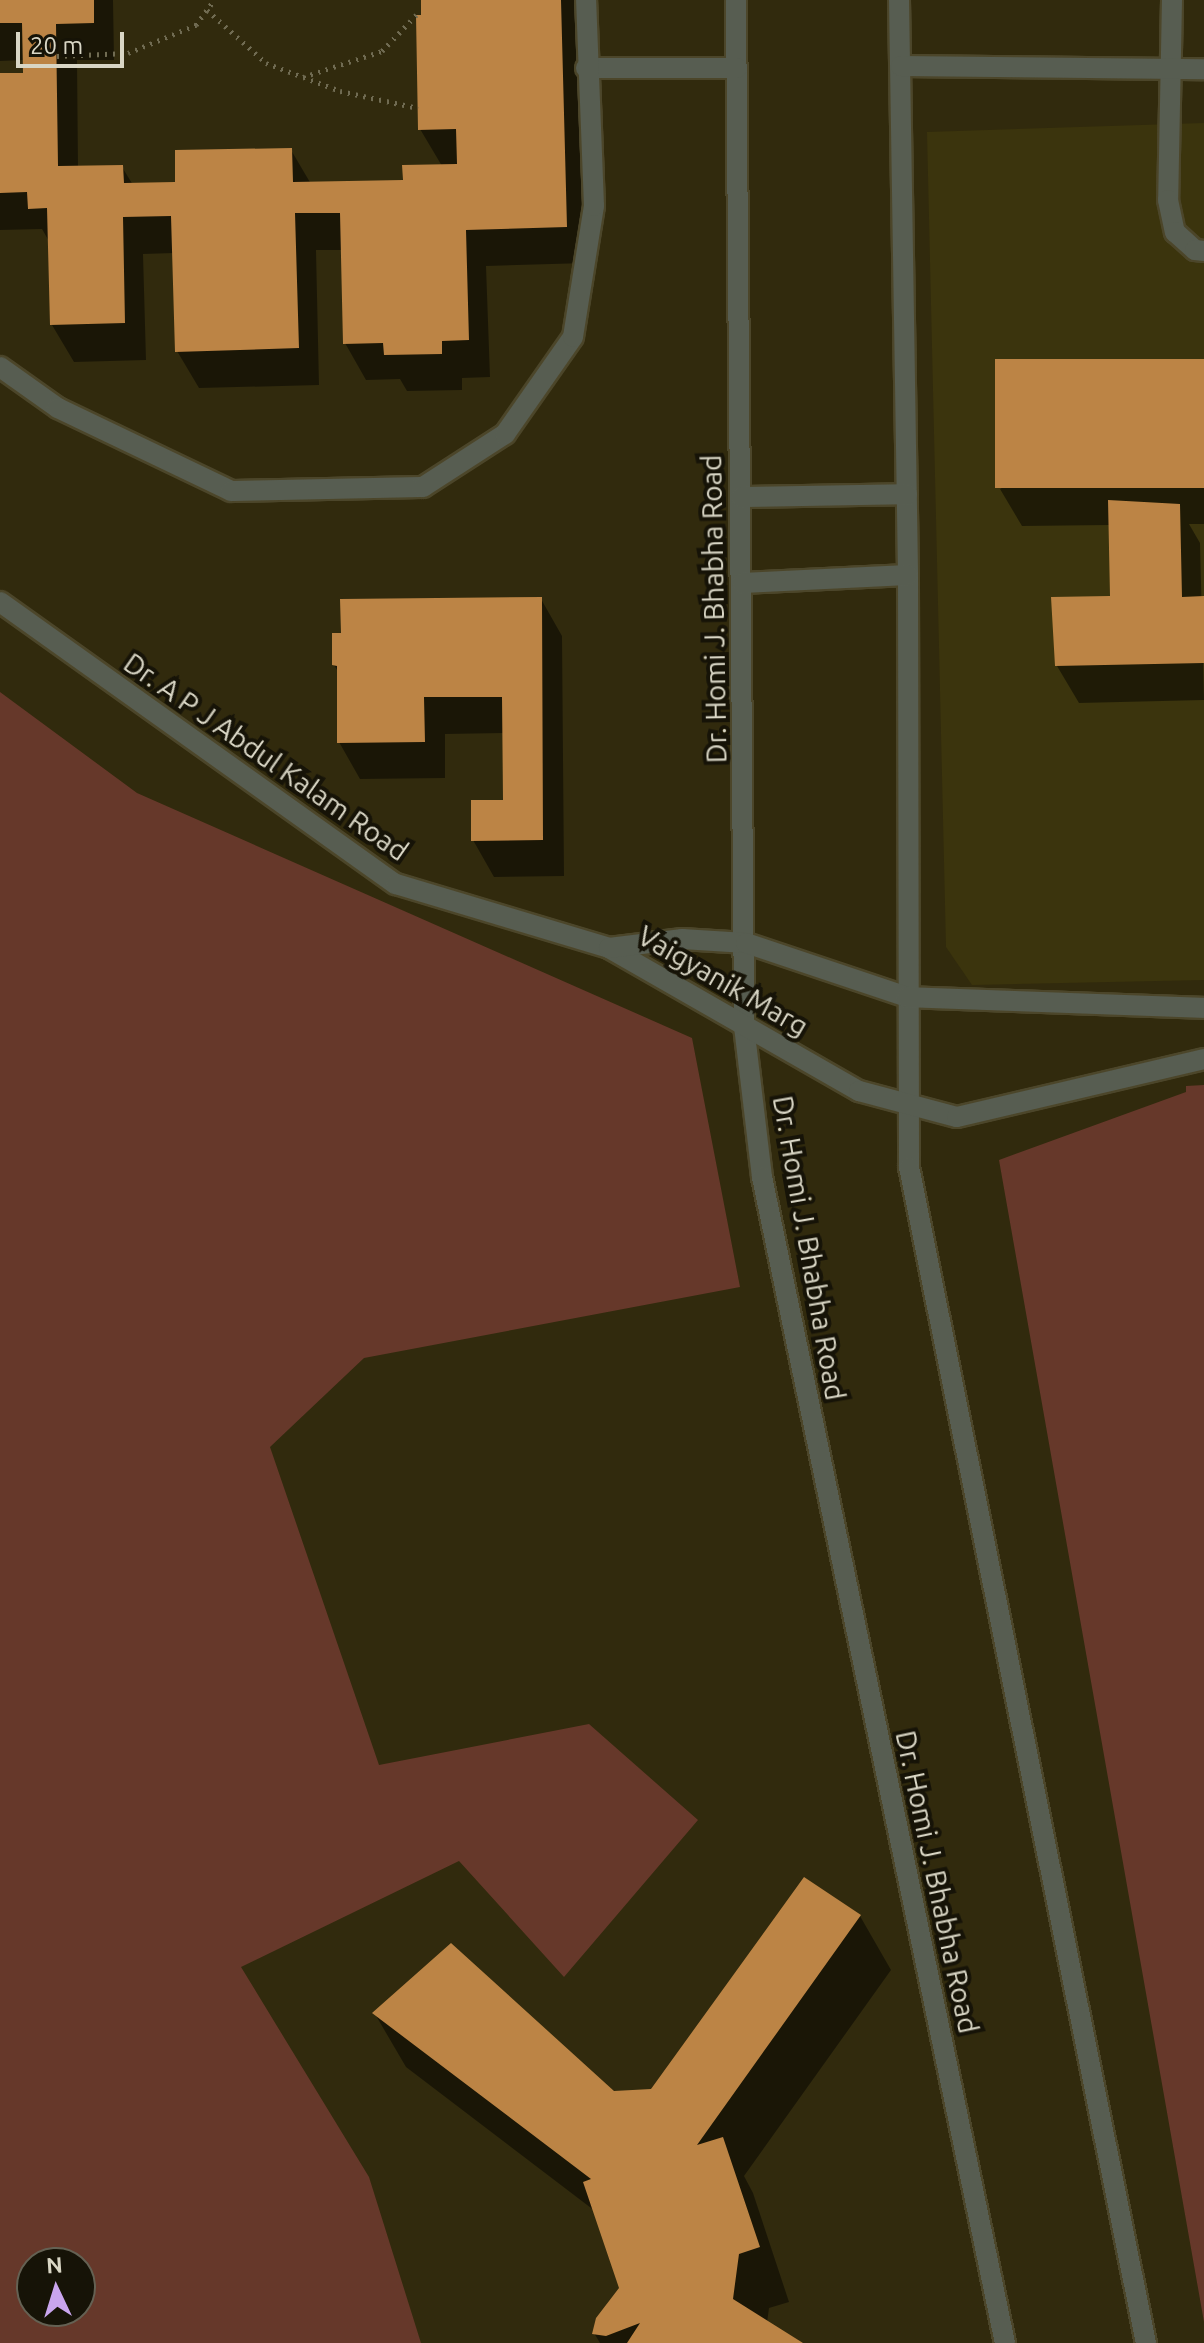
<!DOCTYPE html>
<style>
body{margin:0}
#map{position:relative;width:1204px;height:2343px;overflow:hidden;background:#312a0d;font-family:Ubuntu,sans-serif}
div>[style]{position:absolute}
.built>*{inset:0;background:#3b340d}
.green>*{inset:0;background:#66382a}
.shadow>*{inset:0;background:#0007}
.building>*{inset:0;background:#bc8445;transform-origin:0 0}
.path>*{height:5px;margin-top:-2.5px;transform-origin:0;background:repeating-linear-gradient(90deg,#706b52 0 2px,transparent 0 8px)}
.roads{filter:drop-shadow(2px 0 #4c462a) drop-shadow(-2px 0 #4c462a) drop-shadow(0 2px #4c462a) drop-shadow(0 -2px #4c462a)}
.minor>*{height:20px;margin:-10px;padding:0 10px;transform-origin:10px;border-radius:10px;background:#575d51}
span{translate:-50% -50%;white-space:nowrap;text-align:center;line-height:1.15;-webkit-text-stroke:8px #161307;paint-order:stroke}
.street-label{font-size:28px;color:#d9d6c5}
.north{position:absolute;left:16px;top:2247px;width:80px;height:80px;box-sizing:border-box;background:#161307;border:2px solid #646153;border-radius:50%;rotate:356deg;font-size:22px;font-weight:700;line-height:32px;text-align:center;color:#d9d6c5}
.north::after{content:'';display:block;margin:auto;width:28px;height:36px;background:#c9a5ee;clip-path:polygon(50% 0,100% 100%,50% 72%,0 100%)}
.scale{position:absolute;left:16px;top:32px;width:108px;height:36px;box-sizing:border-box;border:4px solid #d9d6c5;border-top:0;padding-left:10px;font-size:24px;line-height:28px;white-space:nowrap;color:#d9d6c5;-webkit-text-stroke:6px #161307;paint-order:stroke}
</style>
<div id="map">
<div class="built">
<i style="clip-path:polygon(1204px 123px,1204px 980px,972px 985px,946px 947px,927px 132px)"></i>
</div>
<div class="green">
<i style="clip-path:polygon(evenodd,0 692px,137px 793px,692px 1038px,740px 1287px,364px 1358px,270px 1447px,379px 1765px,589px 1724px,698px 1820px,564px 1977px,459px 1861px,241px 1967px,369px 2177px,421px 2343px,0 2343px,0 692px,32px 2263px,80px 2263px,80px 2311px,32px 2311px,32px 2263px)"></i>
<i style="clip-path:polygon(1204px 1085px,1204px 2322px,999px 1160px,1186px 1092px,1186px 1086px)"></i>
</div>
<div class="shadow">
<i style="clip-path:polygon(0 0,113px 0,114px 60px,77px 60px,78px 167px,122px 167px,133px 185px,177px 184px,291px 150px,311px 184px,405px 182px,442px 166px,420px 129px,421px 0,580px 0,587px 263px,486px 266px,490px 377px,462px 378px,462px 390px,407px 391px,400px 379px,366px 380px,345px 343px,343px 250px,316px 250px,319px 385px,199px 388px,177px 351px,174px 253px,143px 254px,146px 360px,74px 362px,52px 325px,50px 243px,42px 229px,0 230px,0 75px,25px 75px,25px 60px,0 61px)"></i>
<i style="clip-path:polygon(1204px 361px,1204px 524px,1189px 524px,1200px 543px,1204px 700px,1079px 703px,1057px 666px,1112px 598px,1110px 525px,1022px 526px,1000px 489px)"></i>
<i style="clip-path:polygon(541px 599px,562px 636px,564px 876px,494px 877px,473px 840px,505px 802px,504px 733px,445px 734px,445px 778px,360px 779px,339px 742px,339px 673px,334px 665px)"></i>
<i style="clip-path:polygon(860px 1916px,891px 1970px,744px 2176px,753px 2193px,789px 2302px,769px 2308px,767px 2323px,800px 2343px,600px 2343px,594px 2333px,621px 2288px,595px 2211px,406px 2067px,375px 2014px,614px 2093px,652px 2091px)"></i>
</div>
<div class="building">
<i style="clip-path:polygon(0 0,94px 0,94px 23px,56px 24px,58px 166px,123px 165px,124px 183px,175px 182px,175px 150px,292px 148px,293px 182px,403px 180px,402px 165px,457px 164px,456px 129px,418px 130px,416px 15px,421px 15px,421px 0,561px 0,567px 227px,466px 230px,469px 340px,442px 341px,442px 354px,384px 355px,383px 343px,343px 344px,340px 213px,295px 213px,299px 348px,175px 352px,171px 216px,123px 217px,125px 323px,50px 325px,47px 208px,28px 209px,27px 192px,0 193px,0 73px,23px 73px,22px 23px,0 23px)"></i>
<i style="left:1204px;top:359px;width:129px;height:209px;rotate:90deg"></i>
<i style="clip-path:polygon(1108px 500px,1180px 504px,1182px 597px,1204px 596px,1204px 663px,1055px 666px,1051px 597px,1110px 596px)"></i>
<i style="clip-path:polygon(542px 597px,543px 840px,471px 841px,471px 800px,503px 800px,502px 697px,424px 697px,425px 742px,337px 743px,337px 666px,332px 665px,332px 633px,341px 633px,340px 599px)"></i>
<i style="clip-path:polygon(804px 1877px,861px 1915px,697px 2145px,723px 2137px,760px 2247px,739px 2254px,733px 2299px,803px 2343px,627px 2343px,640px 2323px,606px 2336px,592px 2334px,596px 2318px,619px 2288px,583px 2182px,591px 2179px,372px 2013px,451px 1943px,614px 2091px,651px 2089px)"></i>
</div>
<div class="path">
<i style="left:207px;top:10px;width:79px;rotate:41.9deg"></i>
<i style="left:266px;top:63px;width:79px;rotate:20.7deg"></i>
<i style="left:340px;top:91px;width:80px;rotate:12.3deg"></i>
<i style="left:57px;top:56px;width:71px;rotate:-2.4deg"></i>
<i style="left:128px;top:53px;width:74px;rotate:-22.4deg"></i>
<i style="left:196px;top:25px;width:31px;rotate:-54deg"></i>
<i style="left:303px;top:77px;width:83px;rotate:-18.2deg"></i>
<i style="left:382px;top:51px;width:50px;rotate:-46.6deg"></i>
</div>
<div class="roads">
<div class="minor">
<i style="left:736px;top:0;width:1026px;rotate:89.55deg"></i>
<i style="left:744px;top:1026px;width:152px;rotate:83.2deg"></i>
<i style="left:762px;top:1177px;width:1191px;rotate:78.23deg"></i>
<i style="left:899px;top:0;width:575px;rotate:89.1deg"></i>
<i style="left:908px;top:575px;width:592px;rotate:89.9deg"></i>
<i style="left:909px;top:1167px;width:1200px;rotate:78.61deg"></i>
<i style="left:1172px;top:0;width:200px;rotate:91.1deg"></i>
<i style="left:1168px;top:200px;width:33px;rotate:78deg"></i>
<i style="left:1175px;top:232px;width:27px;rotate:42deg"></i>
<i style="left:1195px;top:250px;width:9px;rotate:6deg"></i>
<i style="left:901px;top:66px;width:303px;rotate:0.6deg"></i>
<i style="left:586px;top:68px;width:151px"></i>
<i style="left:0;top:367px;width:71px;rotate:35.3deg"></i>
<i style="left:58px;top:408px;width:192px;rotate:25.6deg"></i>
<i style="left:231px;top:491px;width:192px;rotate:-1.2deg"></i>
<i style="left:423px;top:487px;width:98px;rotate:-32.9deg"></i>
<i style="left:505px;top:434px;width:118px;rotate:-55deg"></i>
<i style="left:573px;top:337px;width:133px;rotate:-80.9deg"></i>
<i style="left:594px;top:206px;width:206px;rotate:-92.2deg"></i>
<i style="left:741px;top:497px;width:166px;rotate:-1deg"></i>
<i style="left:742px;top:583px;width:166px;rotate:-2.8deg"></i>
<i style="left:0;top:602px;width:486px;rotate:35.5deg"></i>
<i style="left:396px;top:884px;width:222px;rotate:16.7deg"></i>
<i style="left:609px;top:948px;width:288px;rotate:29.8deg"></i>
<i style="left:859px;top:1091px;width:101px;rotate:14.9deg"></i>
<i style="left:957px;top:1117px;width:254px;rotate:-13.2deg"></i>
<i style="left:609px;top:948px;width:74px;rotate:-7deg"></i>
<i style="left:682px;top:939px;width:64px;rotate:3.6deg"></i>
<i style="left:746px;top:943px;width:170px;rotate:18.5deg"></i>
<i style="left:907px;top:997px;width:297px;rotate:2.1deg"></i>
</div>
</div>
<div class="street-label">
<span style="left:714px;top:609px;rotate:-91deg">Dr. Homi J. Bhabha Road</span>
<span style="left:266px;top:757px;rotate:35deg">Dr. A P J Abdul Kalam Road</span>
<span style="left:723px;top:981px;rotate:30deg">Vaigyanik Marg</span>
<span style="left:809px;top:1248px;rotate:80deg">Dr. Homi J. Bhabha Road</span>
<span style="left:937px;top:1882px;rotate:78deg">Dr. Homi J. Bhabha Road</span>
</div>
<div class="north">N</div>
<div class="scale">20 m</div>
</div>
